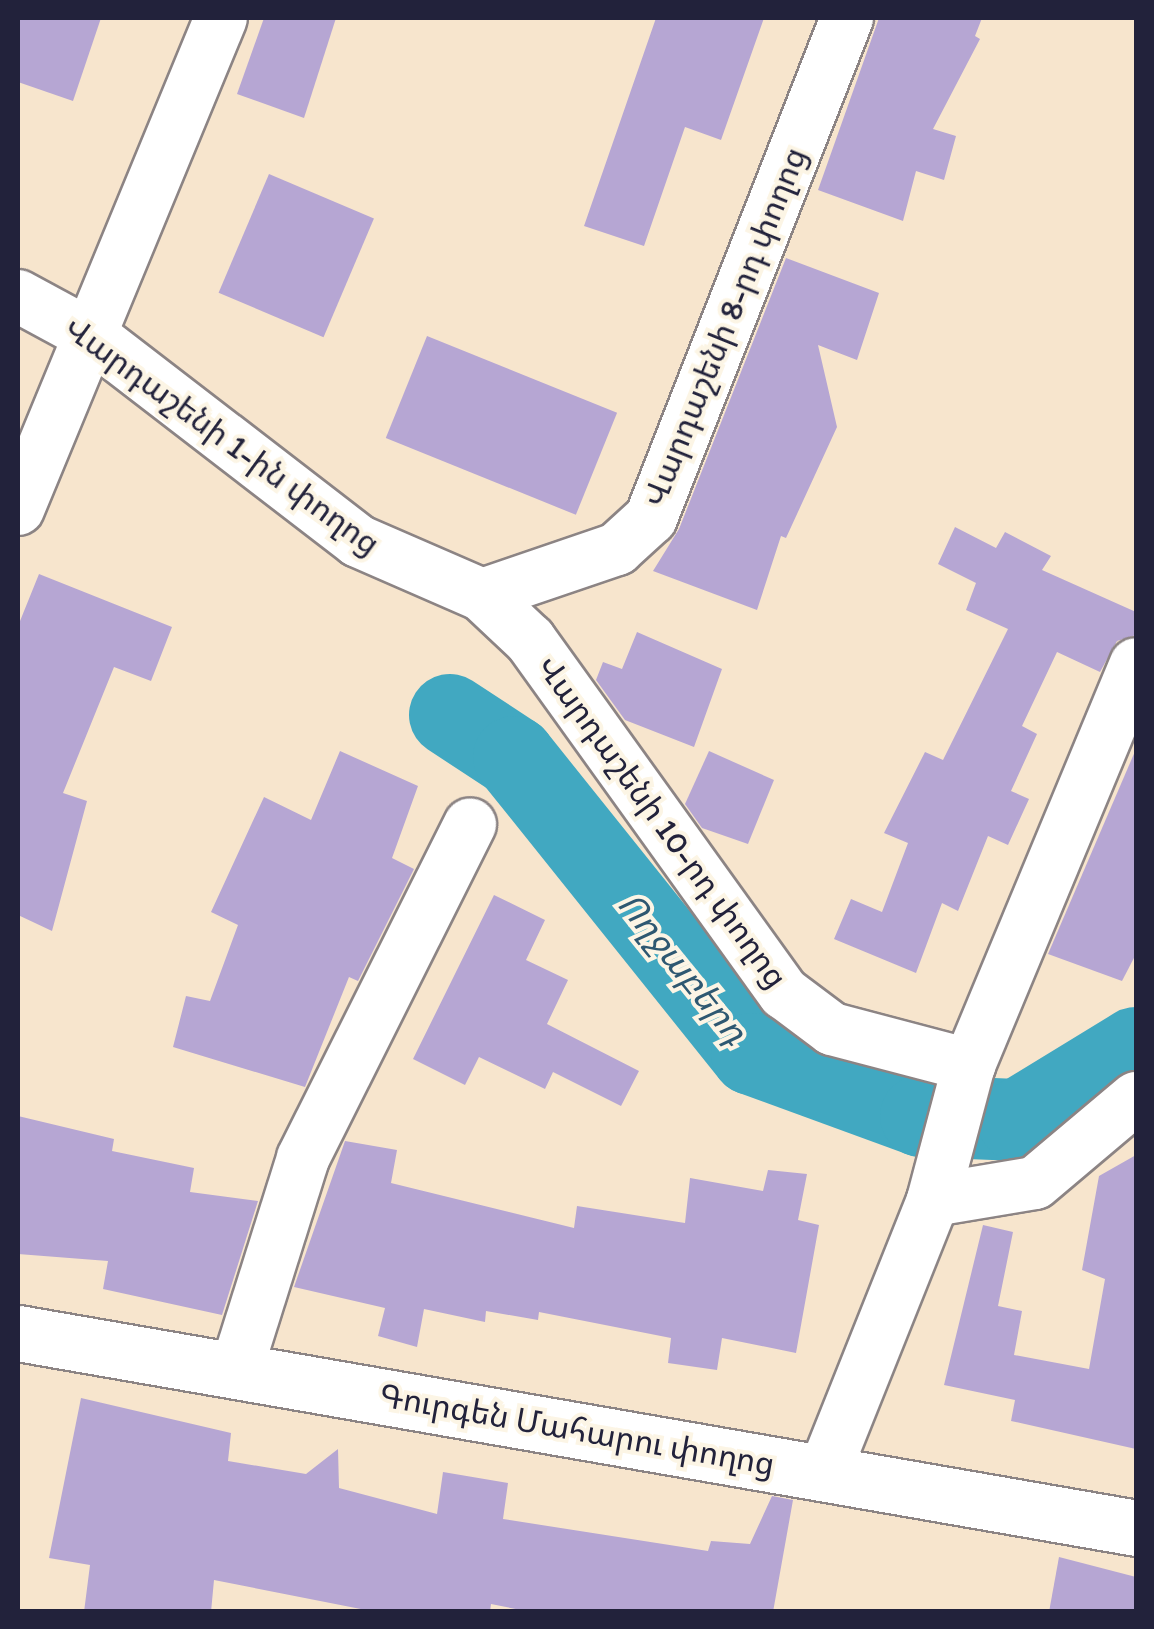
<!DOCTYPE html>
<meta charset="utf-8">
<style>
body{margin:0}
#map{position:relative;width:1154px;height:1629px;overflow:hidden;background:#f7e5cd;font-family:Itim,"Noto Sans Armenian",sans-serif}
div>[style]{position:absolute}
.river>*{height:82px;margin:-41px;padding:0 41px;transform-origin:41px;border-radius:41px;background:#41a8c1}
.building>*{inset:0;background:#b6a6d3;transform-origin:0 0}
.roads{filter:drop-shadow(2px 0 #8c8484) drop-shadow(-2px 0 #8c8484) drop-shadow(0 2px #8c8484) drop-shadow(0 -2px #8c8484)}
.street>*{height:52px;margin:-26px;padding:0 26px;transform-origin:26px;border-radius:26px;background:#fff}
.secondary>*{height:55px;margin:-27.5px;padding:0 27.5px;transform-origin:27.5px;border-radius:27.5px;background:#fff}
span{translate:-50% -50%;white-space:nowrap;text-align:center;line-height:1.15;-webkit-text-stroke:8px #fcf5e5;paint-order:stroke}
.street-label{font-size:32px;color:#22223b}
.water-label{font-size:35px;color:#2e5871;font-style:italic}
.frame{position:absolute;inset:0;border:20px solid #22223b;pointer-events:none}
</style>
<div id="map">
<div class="river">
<i style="left:450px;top:715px;width:77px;rotate:33.3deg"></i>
<i style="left:514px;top:757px;width:381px;rotate:51.3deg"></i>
<i style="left:752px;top:1054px;width:180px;rotate:20.1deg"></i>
<i style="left:921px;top:1116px;width:97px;rotate:2.4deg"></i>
<i style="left:1018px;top:1120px;width:138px;rotate:-31.4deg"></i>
</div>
<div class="building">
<i style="clip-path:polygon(18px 18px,101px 18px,73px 101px,18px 82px)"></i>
<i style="clip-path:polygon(264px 18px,336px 18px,304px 118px,237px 94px)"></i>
<i style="clip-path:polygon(656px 18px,764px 18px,721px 140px,685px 127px,644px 246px,584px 226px)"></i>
<i style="clip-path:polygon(879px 18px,982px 18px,975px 36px,980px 39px,933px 129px,956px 136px,944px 180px,916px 171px,903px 221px,818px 190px)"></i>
<i style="left:269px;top:174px;width:114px;height:129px;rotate:23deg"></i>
<i style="clip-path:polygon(786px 258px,879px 293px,857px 360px,818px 345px,837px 427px,786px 538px,781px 536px,757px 610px,653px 571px,679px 529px)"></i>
<i style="left:427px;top:336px;width:205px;height:110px;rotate:22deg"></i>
<i style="clip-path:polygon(955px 527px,996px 548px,1005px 532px,1051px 556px,1042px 570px,1136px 612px,1136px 635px,1117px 641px,1100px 672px,1057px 652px,1022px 726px,1037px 734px,1011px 791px,1029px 799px,1008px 845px,988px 836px,958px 911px,942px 903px,916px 973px,834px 939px,851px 899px,882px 912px,908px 843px,884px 833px,925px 752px,943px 760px,1008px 629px,966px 610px,976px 583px,938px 564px)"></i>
<i style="clip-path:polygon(39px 574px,172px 627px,151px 681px,114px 667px,63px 793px,87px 801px,52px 931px,18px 915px,18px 626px)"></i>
<i style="clip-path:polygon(637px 632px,722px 669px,694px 747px,625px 720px,596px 680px,603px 662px,622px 669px)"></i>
<i style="clip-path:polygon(1136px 749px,1136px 954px,1122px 981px,1048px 954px)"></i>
<i style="clip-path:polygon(340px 751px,418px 786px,392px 858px,414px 869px,358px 981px,349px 977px,305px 1087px,173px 1047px,186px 996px,210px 1001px,238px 925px,211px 912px,264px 797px,311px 820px)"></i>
<i style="clip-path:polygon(709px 751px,774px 780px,748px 844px,702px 828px,685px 804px)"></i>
<i style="clip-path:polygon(494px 895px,545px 920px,526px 960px,568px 980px,547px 1024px,639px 1071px,621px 1106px,553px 1072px,545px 1089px,479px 1057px,465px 1085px,413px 1059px)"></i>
<i style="clip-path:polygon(18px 1116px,114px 1139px,112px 1151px,194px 1168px,190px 1192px,258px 1201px,222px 1315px,103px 1289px,108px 1261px,18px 1254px)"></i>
<i style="clip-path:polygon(345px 1141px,397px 1150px,391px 1183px,574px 1228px,577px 1206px,685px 1223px,690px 1178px,763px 1191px,768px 1170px,807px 1174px,798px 1220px,819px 1225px,796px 1353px,722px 1338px,717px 1370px,668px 1363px,671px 1338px,539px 1312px,538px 1320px,486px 1311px,485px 1322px,424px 1309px,417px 1347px,378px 1336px,385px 1308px,294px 1287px)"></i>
<i style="clip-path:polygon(1136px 1155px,1136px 1449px,1011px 1421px,1015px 1400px,944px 1385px,983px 1225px,1013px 1232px,998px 1306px,1022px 1311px,1014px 1355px,1089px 1369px,1105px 1279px,1082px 1270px,1099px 1176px)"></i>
<i style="clip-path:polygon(81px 1398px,231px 1433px,228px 1461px,306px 1474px,338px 1449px,339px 1488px,437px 1514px,443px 1472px,508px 1483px,503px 1519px,708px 1551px,711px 1541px,750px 1544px,772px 1496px,793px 1500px,773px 1612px,531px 1612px,491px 1604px,490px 1612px,376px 1612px,214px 1580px,211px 1612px,84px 1612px,90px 1565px,49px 1558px)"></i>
<i style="clip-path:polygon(1059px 1557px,1136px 1577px,1136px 1612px,1049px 1612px)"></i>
</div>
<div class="roads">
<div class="street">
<i style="left:18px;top:296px;width:84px;rotate:28.4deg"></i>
<i style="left:92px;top:336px;width:336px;rotate:37.6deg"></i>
<i style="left:358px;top:541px;width:135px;rotate:23.5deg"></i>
<i style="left:482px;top:595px;width:66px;rotate:43.2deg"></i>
<i style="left:530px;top:640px;width:435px;rotate:54.3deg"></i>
<i style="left:784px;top:993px;width:60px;rotate:36.9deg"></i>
<i style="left:832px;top:1029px;width:142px;rotate:14.7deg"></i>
<i style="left:18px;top:509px;width:531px;rotate:-67.54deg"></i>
<i style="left:482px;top:595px;width:143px;rotate:-18.8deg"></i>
<i style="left:617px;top:549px;width:46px;rotate:-42.4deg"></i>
<i style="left:651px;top:518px;width:537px;rotate:-68.59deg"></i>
<i style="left:933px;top:1200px;width:103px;rotate:-9.5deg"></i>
<i style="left:1035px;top:1183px;width:132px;rotate:-40.1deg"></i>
<i style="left:236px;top:1371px;width:223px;rotate:-72.5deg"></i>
<i style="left:303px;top:1158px;width:373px;rotate:-63.4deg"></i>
<i style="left:824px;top:1473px;width:294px;rotate:-68.2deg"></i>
<i style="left:933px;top:1200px;width:140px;rotate:-75.1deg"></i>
<i style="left:969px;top:1065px;width:434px;rotate:-67.4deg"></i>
</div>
<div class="secondary">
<i style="left:18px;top:1333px;width:1135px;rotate:9.89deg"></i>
</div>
</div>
<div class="street-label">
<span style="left:725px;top:327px;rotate:-68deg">Վարդաշենի 8-րդ փողոց</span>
<span style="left:222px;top:436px;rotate:36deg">Վարդաշենի 1-ին փողոց</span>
<span style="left:662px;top:822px;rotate:54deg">Վարդաշենի 10-րդ փողոց</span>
<span style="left:577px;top:1430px;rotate:10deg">Գուրգեն Մահարու փողոց</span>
</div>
<div class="water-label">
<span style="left:683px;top:968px;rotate:51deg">Ողջաբերդ</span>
</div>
<div class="frame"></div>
</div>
